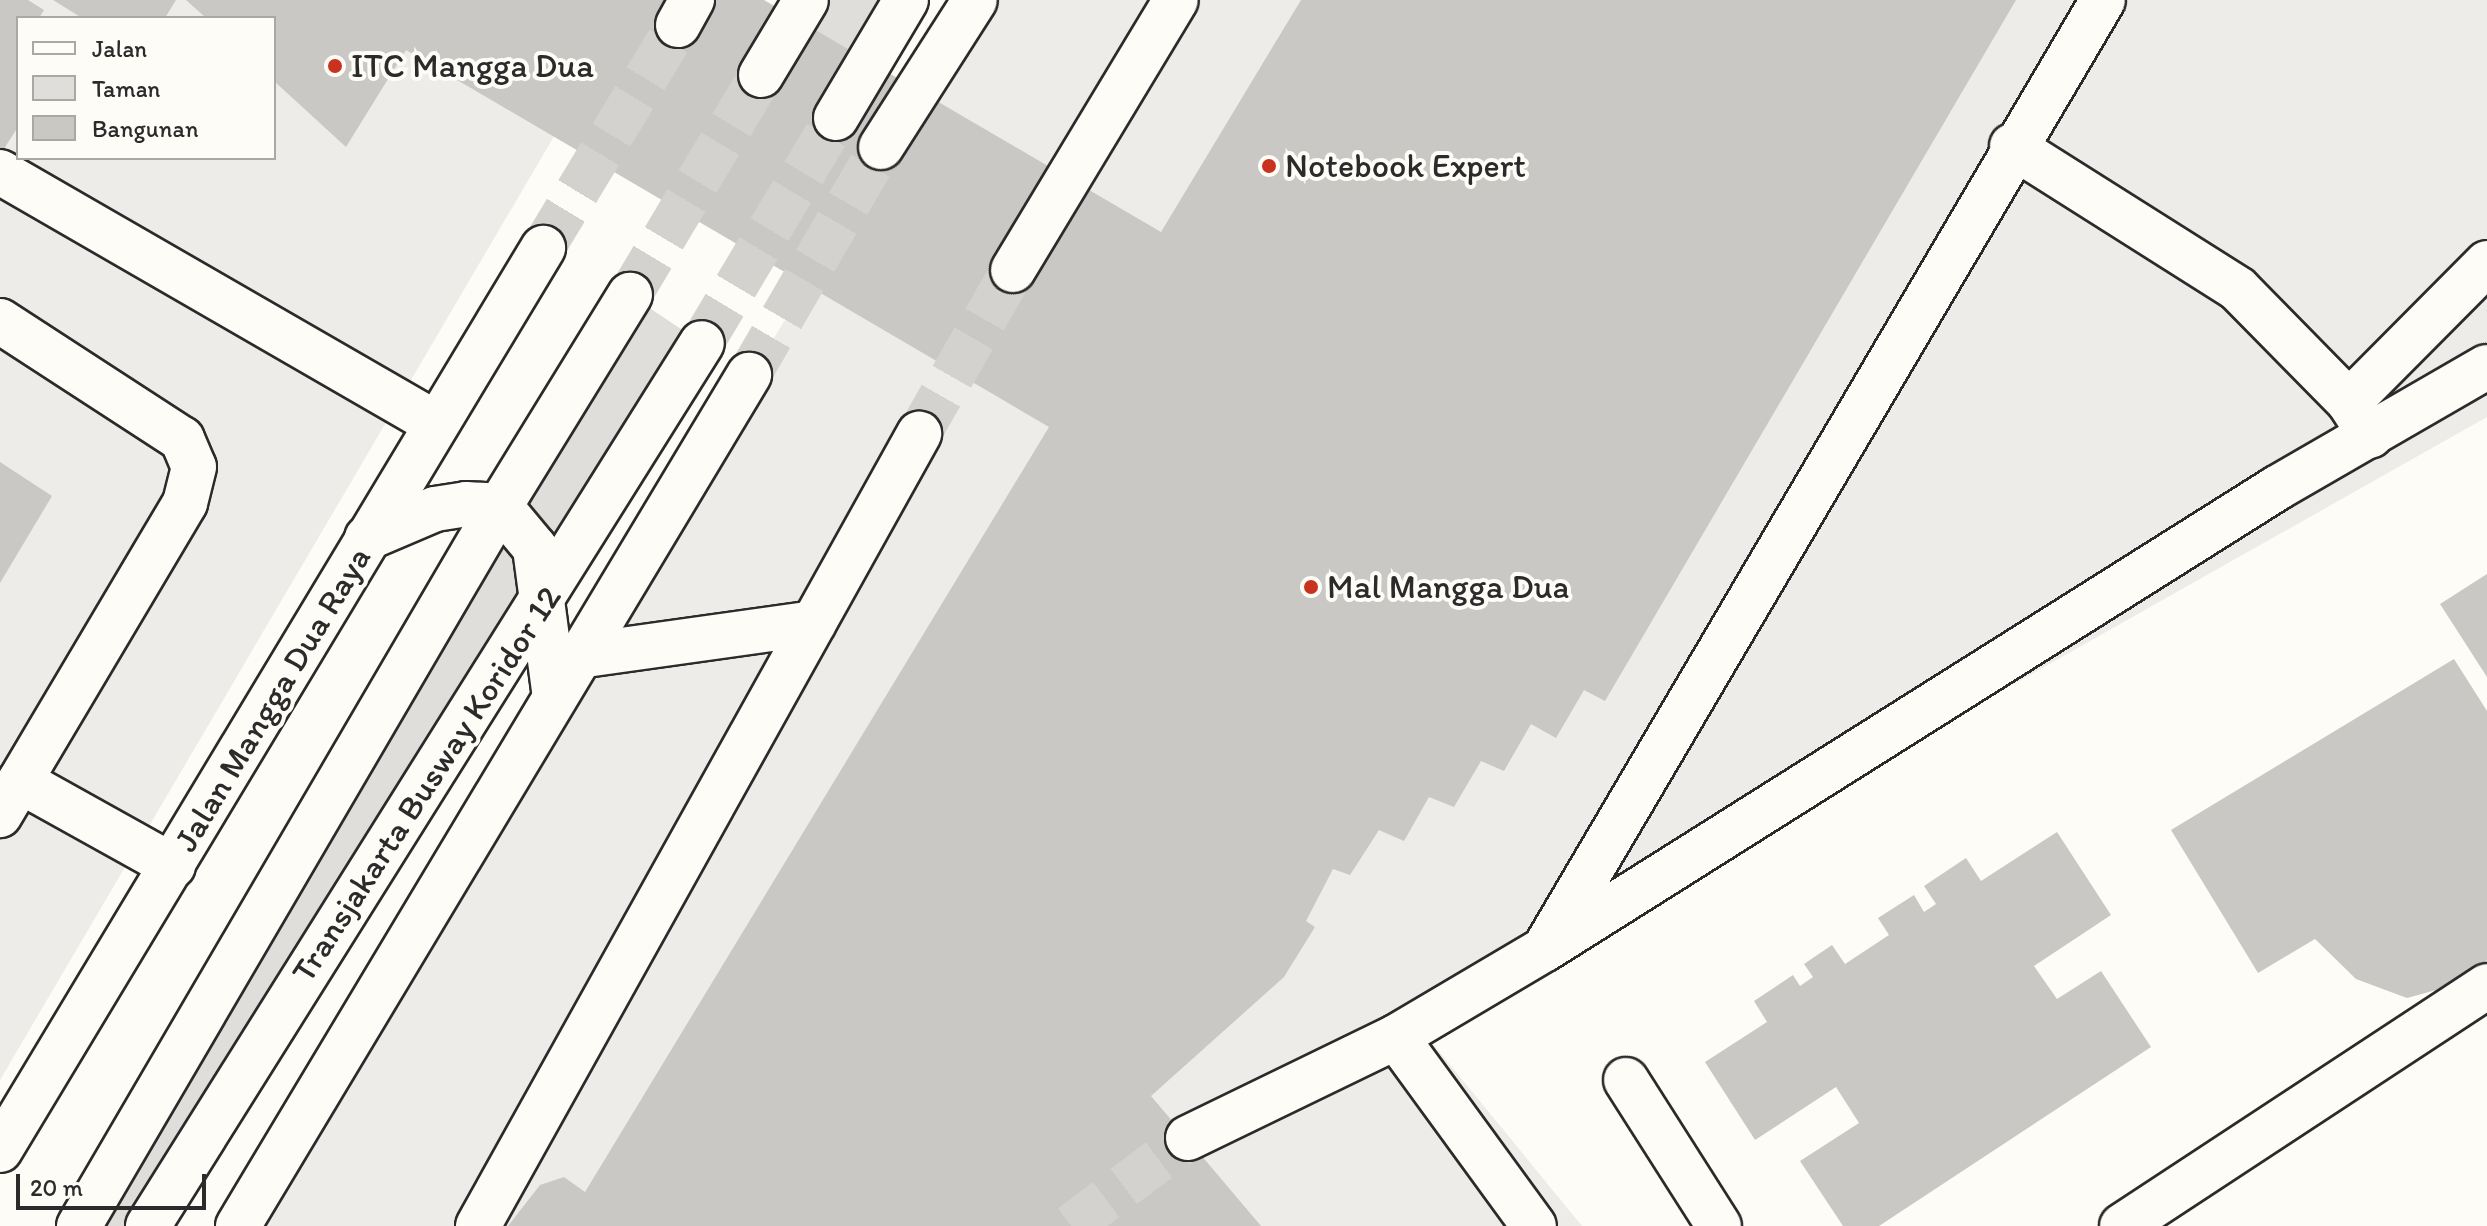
<!DOCTYPE html>
<style>
body{margin:0}
#map{position:relative;width:2487px;height:1226px;overflow:hidden;background:#fdfcf7;font-family:Itim,sans-serif}
div>[style]{position:absolute}
.built>*{inset:0;background:#edece8}
.green>*{inset:0;background:#dfdeda}
.building>*{inset:0;background:#c9c8c4}
.minor-tunnel>*{height:44px;margin-top:-22px;transform-origin:0;background:repeating-linear-gradient(90deg,#d3d2ce 0 44px,transparent 0 66px)}
.major-tunnel>*{height:44px;margin-top:-22px;transform-origin:0;background:repeating-linear-gradient(90deg,#d3d2ce 0 44px,transparent 0 66px)}
.roads{filter:drop-shadow(2px 0 #2b2b2b) drop-shadow(-2px 0 #2b2b2b) drop-shadow(0 2px #2b2b2b) drop-shadow(0 -2px #2b2b2b)}
.minor>*{height:44px;margin:-22px;padding:0 22px;transform-origin:22px;border-radius:22px;background:#fdfcf7}
.major>*{height:44px;margin:-22px;padding:0 22px;transform-origin:22px;border-radius:22px;background:#fdfcf7}
.dots>*{width:22px;height:22px;translate:-50% -50%;box-sizing:border-box;border:4px solid #fdfcf7;border-radius:50%}
span{translate:-50% -50%;white-space:nowrap;text-align:center;line-height:1.15;-webkit-text-stroke:8px #fdfcf7;paint-order:stroke}
.poi-label{font-size:34px;color:#2b2b2b}
.left{translate:0 -50%;text-align:left}
.street-label{font-size:34px;color:#2b2b2b}
.legend{position:absolute;left:16px;top:16px;width:260px;height:144px;box-sizing:border-box;background:#fdfcf7;border:2px solid #a9a8a5;margin:0;padding:10px 14px;list-style:none;font-size:24px;color:#2b2b2b}
.legend li{display:flex;align-items:center;gap:16px;height:40px}
.legend b{width:40px;border:2px solid #a9a8a5}
.scale{position:absolute;left:16px;top:1174px;width:190px;height:36px;box-sizing:border-box;border:4px solid #2b2b2b;border-top:0;padding-left:10px;font-size:24px;line-height:28px;white-space:nowrap;color:#2b2b2b;-webkit-text-stroke:6px #fdfcf7;paint-order:stroke}
</style>
<div id="map">
<div class="built">
<i style="clip-path:polygon(evenodd,0 0,634px 0,0 1080px,0 0,18px 18px,274px 18px,274px 158px,18px 158px,18px 18px)"></i>
<i style="clip-path:polygon(981px 0,2487px 0,2487px 417px,1415px 1022px,1582px 1226px,230px 1226px)"></i>
</div>
<div class="green">
<i style="clip-path:polygon(806px 0,906px 0,836px 118px)"></i>
<i style="clip-path:polygon(630px 295px,702px 343px,154px 1226px,76px 1226px)"></i>
</div>
<div class="building">
<i style="clip-path:polygon(0 0,28px 0,44px 10px,39px 18px,18px 18px,18px 127px,0 155px)"></i>
<i style="clip-path:polygon(53px 0,176px 0,165px 18px,82px 18px)"></i>
<i style="clip-path:polygon(186px 0,764px 0,1161px 232px,1301px 0,2016px 0,1605px 701px,1584px 690px,1556px 738px,1531px 724px,1504px 771px,1481px 761px,1454px 807px,1429px 797px,1404px 841px,1379px 830px,1350px 875px,1333px 869px,1306px 921px,1315px 927px,1284px 977px,1151px 1096px,1261px 1226px,508px 1226px,540px 1185px,564px 1177px,585px 1192px,1049px 427px,406px 50px,346px 147px,274px 81px,274px 18px,206px 18px)"></i>
<i style="clip-path:polygon(0 462px,52px 496px,0 583px)"></i>
<i style="clip-path:polygon(2487px 574px,2487px 677px,2440px 604px)"></i>
<i style="clip-path:polygon(2454px 659px,2487px 711px,2487px 960px,2469px 981px,2407px 998px,2356px 979px,2315px 939px,2258px 973px,2171px 830px)"></i>
<i style="clip-path:polygon(2057px 832px,2111px 915px,2034px 966px,2057px 999px,2101px 971px,2151px 1047px,1879px 1226px,1843px 1226px,1800px 1161px,1859px 1123px,1836px 1087px,1755px 1140px,1705px 1062px,1767px 1022px,1754px 1001px,1793px 975px,1800px 986px,1813px 977px,1804px 964px,1832px 945px,1845px 964px,1889px 935px,1878px 918px,1914px 895px,1924px 912px,1936px 904px,1924px 886px,1966px 858px,1981px 881px)"></i>
</div>
<div class="minor-tunnel">
<i style="left:630px;top:295px;width:256px;rotate:-59.2deg"></i>
<i style="left:702px;top:343px;width:262px;rotate:-59.2deg"></i>
<i style="left:919px;top:434px;width:189px;rotate:-60.2deg"></i>
<i style="left:1071px;top:1226px;width:146px;rotate:-36.9deg"></i>
</div>
<div class="major-tunnel">
<i style="left:543px;top:248px;width:261px;rotate:-58.8deg"></i>
<i style="left:749px;top:375px;width:263px;rotate:-59.9deg"></i>
</div>
<div class="roads">
<div class="minor">
<i style="left:761px;top:75px;width:87px;rotate:-59deg"></i>
<i style="left:836px;top:118px;width:137px;rotate:-59.3deg"></i>
<i style="left:2012px;top:146px;width:267px;rotate:32.3deg"></i>
<i style="left:2238px;top:289px;width:158px;rotate:45.5deg"></i>
<i style="left:2349px;top:402px;width:40px;rotate:57.1deg"></i>
<i style="left:0;top:172px;width:502px;rotate:29.99deg"></i>
<i style="left:1013px;top:270px;width:315px;rotate:-58.9deg"></i>
<i style="left:0;top:321px;width:217px;rotate:33deg"></i>
<i style="left:182px;top:439px;width:30px;rotate:67deg"></i>
<i style="left:194px;top:467px;width:37px;rotate:104deg"></i>
<i style="left:185px;top:503px;width:363px;rotate:120.7deg"></i>
<i style="left:2349px;top:402px;width:196px;rotate:-45.2deg"></i>
<i style="left:579px;top:656px;width:237px;rotate:-8deg"></i>
<i style="left:20px;top:781px;width:175px;rotate:29.1deg"></i>
<i style="left:1548px;top:943px;width:1094px;rotate:-59.52deg"></i>
<i style="left:1396px;top:1037px;width:234px;rotate:53.9deg"></i>
<i style="left:1626px;top:1080px;width:173px;rotate:57.5deg"></i>
<i style="left:1188px;top:1138px;width:231px;rotate:-25.9deg"></i>
<i style="left:1396px;top:1037px;width:173px;rotate:-30.6deg"></i>
<i style="left:1545px;top:949px;width:865px;rotate:-32.2deg"></i>
<i style="left:2277px;top:488px;width:242px;rotate:-30deg"></i>
<i style="left:79px;top:1226px;width:834px;rotate:-59.68deg"></i>
<i style="left:500px;top:506px;width:248px;rotate:-58.4deg"></i>
<i style="left:148px;top:1226px;width:1042px;rotate:-57.9deg"></i>
<i style="left:478px;top:1226px;width:907px;rotate:-60.89deg"></i>
<i style="left:2122px;top:1226px;width:437px;rotate:-33.3deg"></i>
</div>
<div class="major">
<i style="left:678px;top:25px;width:29px;rotate:-61deg"></i>
<i style="left:881px;top:147px;width:174px;rotate:-57.4deg"></i>
<i style="left:367px;top:538px;width:74px;rotate:-23.1deg"></i>
<i style="left:435px;top:509px;width:31px;rotate:-9deg"></i>
<i style="left:466px;top:504px;width:34px;rotate:3deg"></i>
<i style="left:500px;top:506px;width:55px;rotate:50.2deg"></i>
<i style="left:535px;top:548px;width:150px;rotate:82.4deg"></i>
<i style="left:0;top:1150px;width:1053px;rotate:-58.95deg"></i>
<i style="left:238px;top:1226px;width:993px;rotate:-59.02deg"></i>
</div>
</div>
<div class="dots">
<i style="left:335px;top:66px;background:#c8321e"></i>
<i style="left:1269px;top:166px;background:#c8321e"></i>
<i style="left:1311px;top:587px;background:#c8321e"></i>
</div>
<div class="poi-label">
<span class="left" style="left:351px;top:66px">ITC Mangga Dua</span>
<span class="left" style="left:1285px;top:166px">Notebook Expert</span>
<span class="left" style="left:1327px;top:587px">Mal Mangga Dua</span>
</div>
<div class="street-label">
<span style="left:272px;top:699px;rotate:-59deg">Jalan Mangga Dua Raya</span>
<span style="left:426px;top:784px;rotate:-57deg">Transjakarta Busway Koridor 12</span>
</div>
<ul class="legend">
<li><b style="height:10px;background:#fdfcf7"></b>Jalan</li>
<li><b style="height:22px;background:#dfdeda"></b>Taman</li>
<li><b style="height:22px;background:#c9c8c4"></b>Bangunan</li>
</ul>
<div class="scale">20 m</div>
</div>
